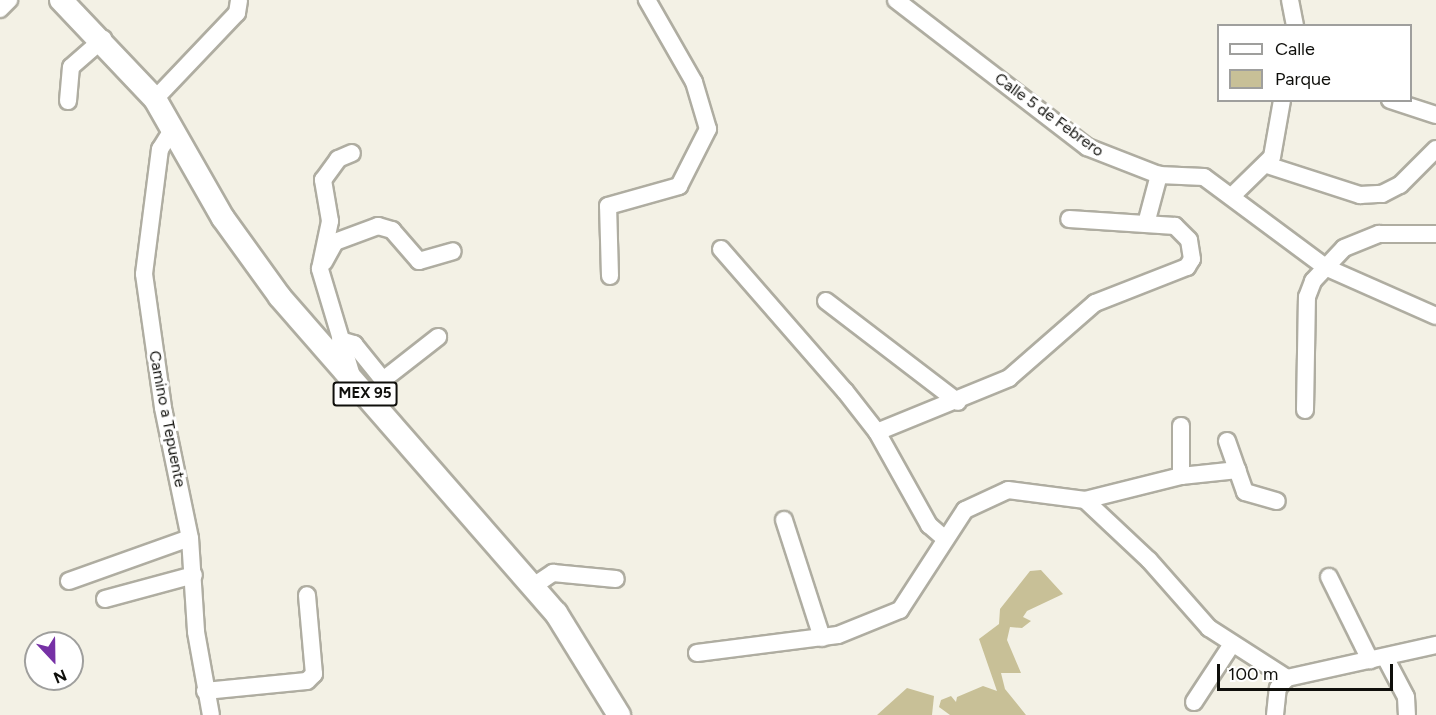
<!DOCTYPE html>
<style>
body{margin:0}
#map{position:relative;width:1436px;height:715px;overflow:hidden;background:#f3f1e5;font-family:Figtree,sans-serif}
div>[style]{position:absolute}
.green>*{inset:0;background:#c8c097}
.roads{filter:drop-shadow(2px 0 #afada1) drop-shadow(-2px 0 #afada1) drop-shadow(0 2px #afada1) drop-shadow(0 -2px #afada1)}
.minor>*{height:16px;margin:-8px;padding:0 8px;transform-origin:8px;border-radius:8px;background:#fff}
.major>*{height:22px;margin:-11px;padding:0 11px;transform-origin:11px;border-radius:11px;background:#fff}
span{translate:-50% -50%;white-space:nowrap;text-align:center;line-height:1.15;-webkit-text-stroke:6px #fff;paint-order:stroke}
.shield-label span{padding:2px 4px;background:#fff;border:2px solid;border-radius:4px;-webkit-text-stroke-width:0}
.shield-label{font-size:15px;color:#0f0f0b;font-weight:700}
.street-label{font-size:16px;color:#0f0f0b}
.legend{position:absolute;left:1217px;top:24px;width:195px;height:78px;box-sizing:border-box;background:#fff;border:2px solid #9f9f9d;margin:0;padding:8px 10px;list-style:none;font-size:18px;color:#0f0f0b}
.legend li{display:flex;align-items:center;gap:12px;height:30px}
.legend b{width:30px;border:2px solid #9f9f9d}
.north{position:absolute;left:24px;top:631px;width:60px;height:60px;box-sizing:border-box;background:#fff;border:2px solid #9f9f9d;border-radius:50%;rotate:158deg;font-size:16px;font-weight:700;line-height:24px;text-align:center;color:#0f0f0b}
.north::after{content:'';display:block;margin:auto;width:21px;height:27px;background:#7631a5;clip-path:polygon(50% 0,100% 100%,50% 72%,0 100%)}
.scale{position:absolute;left:1217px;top:664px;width:176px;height:27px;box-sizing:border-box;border:3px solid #0f0f0b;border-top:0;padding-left:8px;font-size:18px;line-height:21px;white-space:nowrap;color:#0f0f0b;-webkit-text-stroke:4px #fff;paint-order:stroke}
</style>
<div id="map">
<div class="green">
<i style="clip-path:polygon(1041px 570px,1063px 594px,1027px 611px,1023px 617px,1031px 621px,1022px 628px,1010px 627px,1007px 640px,1021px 673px,1001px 673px,1005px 689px,1026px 715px,950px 715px,939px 707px,941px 700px,951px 696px,956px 702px,957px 697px,983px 686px,997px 691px,979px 639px,999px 624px,1000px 609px,1030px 571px)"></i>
<i style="clip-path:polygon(907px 688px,934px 696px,932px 715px,877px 715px)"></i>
</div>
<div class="roads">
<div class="minor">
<i style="left:896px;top:0;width:241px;rotate:37.6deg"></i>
<i style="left:1087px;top:147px;width:77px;rotate:21.3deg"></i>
<i style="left:1159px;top:175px;width:45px;rotate:2.5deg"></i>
<i style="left:1204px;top:177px;width:151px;rotate:36.6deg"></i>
<i style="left:1325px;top:267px;width:121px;rotate:23.8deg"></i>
<i style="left:1290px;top:0;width:26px;rotate:79deg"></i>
<i style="left:0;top:9px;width:13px;rotate:-45deg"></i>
<i style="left:155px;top:99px;width:119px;rotate:-46.4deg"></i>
<i style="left:237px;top:13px;width:13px;rotate:-81deg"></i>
<i style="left:1390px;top:100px;width:48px;rotate:18.1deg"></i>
<i style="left:68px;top:101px;width:34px;rotate:-85deg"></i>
<i style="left:71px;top:67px;width:43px;rotate:-41.2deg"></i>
<i style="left:174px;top:127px;width:26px;rotate:122deg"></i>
<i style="left:160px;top:149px;width:126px;rotate:97.3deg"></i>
<i style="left:144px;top:274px;width:135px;rotate:81.9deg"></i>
<i style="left:163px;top:408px;width:133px;rotate:78.3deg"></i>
<i style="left:190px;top:538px;width:94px;rotate:86.3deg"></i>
<i style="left:196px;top:632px;width:84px;rotate:79.8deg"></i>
<i style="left:1267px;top:165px;width:98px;rotate:17.9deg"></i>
<i style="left:1360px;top:195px;width:22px;rotate:-3deg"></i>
<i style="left:1382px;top:194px;width:20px;rotate:-27deg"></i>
<i style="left:1400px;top:185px;width:51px;rotate:-45deg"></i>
<i style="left:1233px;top:195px;width:54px;rotate:-44.3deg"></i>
<i style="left:1272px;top:157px;width:58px;rotate:-80deg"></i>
<i style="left:1147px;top:220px;width:47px;rotate:-75.1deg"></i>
<i style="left:721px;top:249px;width:189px;rotate:48.9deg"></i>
<i style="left:845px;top:391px;width:52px;rotate:52deg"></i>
<i style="left:877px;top:432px;width:107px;rotate:60.8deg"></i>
<i style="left:929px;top:525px;width:21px;rotate:41deg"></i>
<i style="left:324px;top:262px;width:23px;rotate:-61deg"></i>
<i style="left:335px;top:242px;width:46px;rotate:-20.4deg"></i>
<i style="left:378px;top:226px;width:15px;rotate:16deg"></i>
<i style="left:392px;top:230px;width:41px;rotate:48.9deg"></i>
<i style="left:419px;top:261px;width:35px;rotate:-16deg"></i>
<i style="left:610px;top:276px;width:70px;rotate:-91.6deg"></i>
<i style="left:608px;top:206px;width:74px;rotate:-15.7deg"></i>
<i style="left:679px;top:186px;width:64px;rotate:-63deg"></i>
<i style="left:708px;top:129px;width:49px;rotate:-106.6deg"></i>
<i style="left:694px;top:82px;width:95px;rotate:-119.8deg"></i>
<i style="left:826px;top:301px;width:166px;rotate:37.4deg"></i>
<i style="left:340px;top:340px;width:15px;rotate:16deg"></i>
<i style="left:354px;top:344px;width:46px;rotate:51.1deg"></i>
<i style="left:383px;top:380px;width:70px;rotate:-38deg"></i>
<i style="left:352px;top:376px;width:112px;rotate:-106.7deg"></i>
<i style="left:320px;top:269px;width:49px;rotate:-78.2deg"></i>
<i style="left:330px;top:221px;width:42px;rotate:-99.7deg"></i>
<i style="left:323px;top:180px;width:26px;rotate:-54deg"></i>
<i style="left:338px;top:159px;width:15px;rotate:-23deg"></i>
<i style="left:1305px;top:410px;width:113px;rotate:-89deg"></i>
<i style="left:1307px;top:297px;width:17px;rotate:-69deg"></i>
<i style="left:1313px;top:281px;width:45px;rotate:-46.8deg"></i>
<i style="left:1344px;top:248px;width:38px;rotate:-22deg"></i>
<i style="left:1379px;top:234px;width:57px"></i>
<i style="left:877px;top:432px;width:143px;rotate:-22.2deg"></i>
<i style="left:1009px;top:378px;width:114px;rotate:-41.1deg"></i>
<i style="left:1095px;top:303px;width:99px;rotate:-21.4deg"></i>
<i style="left:1187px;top:267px;width:9px;rotate:-58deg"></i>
<i style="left:1192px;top:259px;width:19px;rotate:-99deg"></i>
<i style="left:1189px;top:240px;width:20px;rotate:-135deg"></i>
<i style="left:1175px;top:226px;width:106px;rotate:-176.2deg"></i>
<i style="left:1227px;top:441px;width:54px;rotate:70.6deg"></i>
<i style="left:1245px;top:492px;width:33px;rotate:16deg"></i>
<i style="left:1181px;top:476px;width:57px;rotate:-6deg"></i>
<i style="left:1085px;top:500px;width:99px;rotate:-14deg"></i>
<i style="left:1181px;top:476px;width:50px;rotate:-90deg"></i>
<i style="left:784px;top:520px;width:124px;rotate:72.1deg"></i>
<i style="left:1329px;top:577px;width:93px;rotate:63.7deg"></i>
<i style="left:69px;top:581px;width:128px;rotate:-19.6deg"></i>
<i style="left:535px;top:585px;width:22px;rotate:-34deg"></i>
<i style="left:553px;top:573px;width:63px;rotate:5.4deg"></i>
<i style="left:105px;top:599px;width:92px;rotate:-15.1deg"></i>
<i style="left:697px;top:653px;width:142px;rotate:-7.3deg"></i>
<i style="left:838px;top:635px;width:67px;rotate:-22deg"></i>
<i style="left:900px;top:610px;width:119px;rotate:-57deg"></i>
<i style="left:965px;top:510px;width:47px;rotate:-24.9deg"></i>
<i style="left:1008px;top:490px;width:78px;rotate:7.4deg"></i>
<i style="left:1085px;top:500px;width:88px;rotate:43.2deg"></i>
<i style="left:1149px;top:560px;width:91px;rotate:48.6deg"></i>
<i style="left:1209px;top:628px;width:93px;rotate:32.7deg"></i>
<i style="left:1287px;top:678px;width:153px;rotate:-12.5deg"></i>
<i style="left:1385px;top:657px;width:45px;rotate:62.3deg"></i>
<i style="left:1406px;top:697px;width:18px;rotate:87deg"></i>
<i style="left:205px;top:691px;width:102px;rotate:-5.6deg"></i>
<i style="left:307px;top:681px;width:10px;rotate:-45deg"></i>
<i style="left:314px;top:674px;width:79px;rotate:-95.1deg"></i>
<i style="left:1194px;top:702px;width:69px;rotate:-56.8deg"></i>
<i style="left:1275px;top:715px;width:27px;rotate:-84deg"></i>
<i style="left:1278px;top:688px;width:13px;rotate:-48deg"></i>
</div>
<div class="major">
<i style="left:61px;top:0;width:137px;rotate:46.5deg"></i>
<i style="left:155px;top:99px;width:137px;rotate:60.3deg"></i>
<i style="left:223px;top:218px;width:97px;rotate:54.2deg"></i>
<i style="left:280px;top:297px;width:420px;rotate:48.9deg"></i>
<i style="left:556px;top:613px;width:120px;rotate:58.3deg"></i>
</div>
</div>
<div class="shield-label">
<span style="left:365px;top:394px">MEX 95</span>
</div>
<div class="street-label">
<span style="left:1049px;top:115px;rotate:36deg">Calle 5 de Febrero</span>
<span style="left:167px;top:419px;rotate:79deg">Camino a Tepuente</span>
</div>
<ul class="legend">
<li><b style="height:8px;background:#fff"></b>Calle</li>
<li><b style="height:16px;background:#c8c097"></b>Parque</li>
</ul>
<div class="north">N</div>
<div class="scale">100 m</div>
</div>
